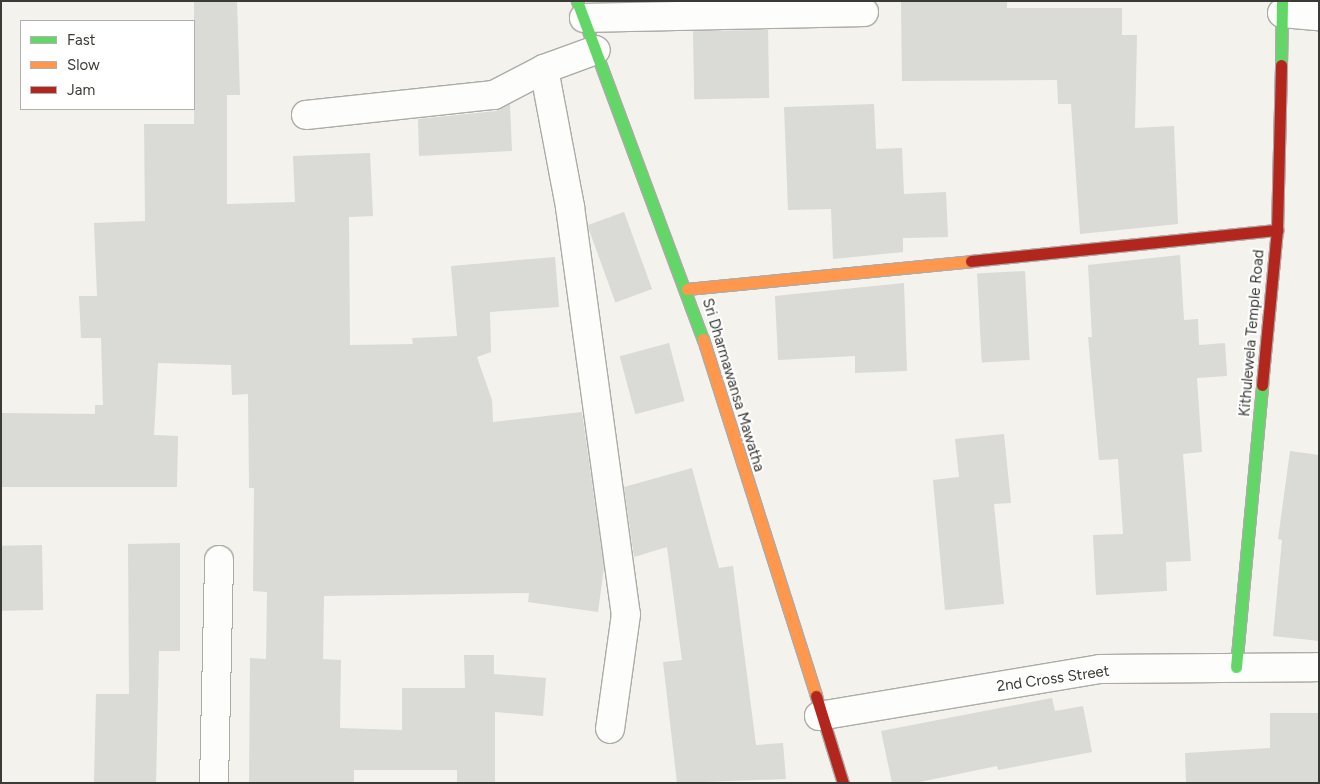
<!DOCTYPE html>
<style>
body{margin:0}
#map{position:relative;width:1320px;height:784px;overflow:hidden;background:#f3f2ed;font-family:Figtree,sans-serif}
div>[style]{position:absolute}
.building>*{inset:0;background:#dadad6;transform-origin:0 0}
.roads{filter:drop-shadow(1px 0 #acaba7) drop-shadow(-1px 0 #acaba7) drop-shadow(0 1px #acaba7) drop-shadow(0 -1px #acaba7)}
.street>*{height:28px;margin:-14px;padding:0 14px;transform-origin:14px;border-radius:14px;background:#fdfdfc}
.fast>*{height:11px;margin:-5.5px;padding:0 5.5px;transform-origin:5.5px;border-radius:5.5px;background:#63d668}
.slow>*{height:11px;margin:-5.5px;padding:0 5.5px;transform-origin:5.5px;border-radius:5.5px;background:#ff974d}
.jam>*{height:11px;margin:-5.5px;padding:0 5.5px;transform-origin:5.5px;border-radius:5.5px;background:#b3261e}
span{translate:-50% -50%;white-space:nowrap;text-align:center;line-height:1.15;-webkit-text-stroke:4px #fff;paint-order:stroke}
.street-label{font-size:15px;color:#3a3a36}
.frame{position:absolute;inset:0;border:2px solid #3a3a36;pointer-events:none}
.legend{position:absolute;left:20px;top:20px;width:175px;height:90px;box-sizing:border-box;background:#fff;border:1px solid #b0b0af;margin:0;padding:6px 9px;list-style:none;font-size:15px;color:#3a3a36}
.legend li{display:flex;align-items:center;gap:10px;height:25px}
.legend b{width:25px;border:1px solid #b0b0af}
</style>
<div id="map">
<div class="building">
<i style="clip-path:polygon(194px 1px,237px 1px,240px 95px,227px 95px,227px 204px,295px 202px,293px 156px,370px 153px,373px 216px,349px 217px,350px 345px,413px 344px,412px 338px,457px 336px,451px 266px,555px 257px,559px 307px,490px 312px,491px 352px,477px 357px,492px 400px,493px 422px,582px 412px,604px 567px,598px 612px,528px 602px,529px 593px,324px 596px,323px 659px,341px 660px,340px 728px,402px 730px,402px 688px,465px 688px,464px 655px,494px 655px,494px 674px,546px 678px,543px 716px,495px 712px,495px 783px,457px 783px,457px 770px,354px 770px,354px 783px,249px 783px,250px 658px,266px 659px,267px 592px,253px 591px,254px 488px,249px 488px,248px 394px,232px 395px,231px 365px,158px 363px,154px 435px,178px 436px,177px 487px,1px 487px,1px 413px,95px 414px,95px 405px,103px 405px,101px 338px,81px 338px,79px 296px,97px 296px,94px 223px,145px 221px,144px 124px,194px 124px)"></i>
<i style="clip-path:polygon(901px 1px,1007px 1px,1007px 8px,1122px 8px,1122px 35px,1137px 35px,1135px 128px,1174px 126px,1178px 224px,1080px 234px,1071px 104px,1058px 104px,1057px 80px,902px 81px)"></i>
<i style="left:768px;top:30px;width:68px;height:75px;rotate:89deg"></i>
<i style="clip-path:polygon(510px 104px,512px 151px,419px 156px,418px 119px,496px 111px)"></i>
<i style="clip-path:polygon(874px 104px,876px 149px,902px 148px,904px 194px,946px 192px,948px 237px,903px 238px,903px 252px,833px 259px,831px 209px,788px 210px,784px 107px)"></i>
<i style="left:624px;top:212px;width:82px;height:39px;rotate:70deg"></i>
<i style="clip-path:polygon(1180px 255px,1184px 320px,1198px 319px,1199px 345px,1225px 343px,1227px 376px,1197px 378px,1202px 452px,1183px 454px,1191px 561px,1166px 562px,1167px 591px,1096px 595px,1093px 535px,1123px 534px,1118px 459px,1099px 460px,1088px 337px,1092px 337px,1088px 265px)"></i>
<i style="left:1025px;top:271px;width:89px;height:48px;rotate:87deg"></i>
<i style="clip-path:polygon(904px 283px,907px 371px,855px 373px,855px 356px,778px 360px,775px 296px)"></i>
<i style="left:669px;top:343px;width:60px;height:51px;rotate:75deg"></i>
<i style="clip-path:polygon(1004px 434px,1011px 503px,994px 504px,1004px 604px,945px 610px,933px 480px,959px 477px,955px 439px)"></i>
<i style="clip-path:polygon(1290px 451px,1319px 455px,1319px 641px,1273px 636px,1282px 540px,1278px 539px)"></i>
<i style="clip-path:polygon(692px 468px,719px 568px,733px 566px,756px 745px,783px 743px,786px 779px,677px 783px,663px 662px,682px 660px,667px 547px,634px 557px,624px 487px)"></i>
<i style="clip-path:polygon(180px 543px,180px 651px,159px 651px,156px 783px,94px 783px,96px 694px,129px 694px,128px 544px)"></i>
<i style="left:42px;top:545px;width:65px;height:41px;rotate:89deg"></i>
<i style="clip-path:polygon(1052px 698px,1055px 711px,1083px 706px,1092px 752px,998px 770px,997px 766px,915px 783px,892px 783px,881px 731px)"></i>
<i style="clip-path:polygon(1270px 713px,1319px 713px,1319px 783px,1186px 783px,1185px 753px,1270px 748px)"></i>
</div>
<div class="roads">
<div class="street">
<i style="left:1282px;top:13px;width:37px;rotate:5deg"></i>
<i style="left:584px;top:18px;width:280px;rotate:-1.2deg"></i>
<i style="left:544px;top:69px;width:140px;rotate:79.3deg"></i>
<i style="left:570px;top:207px;width:411px;rotate:82.2deg"></i>
<i style="left:626px;top:614px;width:116px;rotate:97.9deg"></i>
<i style="left:306px;top:115px;width:189px;rotate:-6.1deg"></i>
<i style="left:494px;top:95px;width:56px;rotate:-27.5deg"></i>
<i style="left:544px;top:69px;width:55px;rotate:-20.1deg"></i>
<i style="left:819px;top:716px;width:285px;rotate:-9.5deg"></i>
<i style="left:1100px;top:669px;width:219px;rotate:-0.5deg"></i>
<i style="left:214px;top:783px;width:223px;rotate:-88.7deg"></i>
</div>
<div class="fast">
<i style="left:577px;top:1px;width:361px;rotate:69.6deg"></i>
<i style="left:1281px;top:65px;width:64px;rotate:-89.1deg"></i>
<i style="left:1236px;top:667px;width:283px;rotate:-84.7deg"></i>
</div>
<div class="slow">
<i style="left:687px;top:289px;width:285px;rotate:-5.6deg"></i>
<i style="left:703px;top:339px;width:374px;rotate:72.4deg"></i>
</div>
<div class="jam">
<i style="left:971px;top:261px;width:308px;rotate:-5.8deg"></i>
<i style="left:1262px;top:385px;width:156px;rotate:-84.5deg"></i>
<i style="left:1277px;top:230px;width:165px;rotate:-88.6deg"></i>
<i style="left:816px;top:696px;width:91px;rotate:72.8deg"></i>
</div>
</div>
<div class="street-label">
<span style="left:1252px;top:333px;rotate:-85deg">Kithulewela Temple Road</span>
<span style="left:733px;top:385px;rotate:73deg">Sri Dharmawansa Mawatha</span>
<span style="left:1053px;top:679px;rotate:-8deg">2nd Cross Street</span>
</div>
<div class="frame"></div>
<ul class="legend">
<li><b style="height:6px;background:#63d668"></b>Fast</li>
<li><b style="height:6px;background:#ff974d"></b>Slow</li>
<li><b style="height:6px;background:#b3261e"></b>Jam</li>
</ul>
</div>
